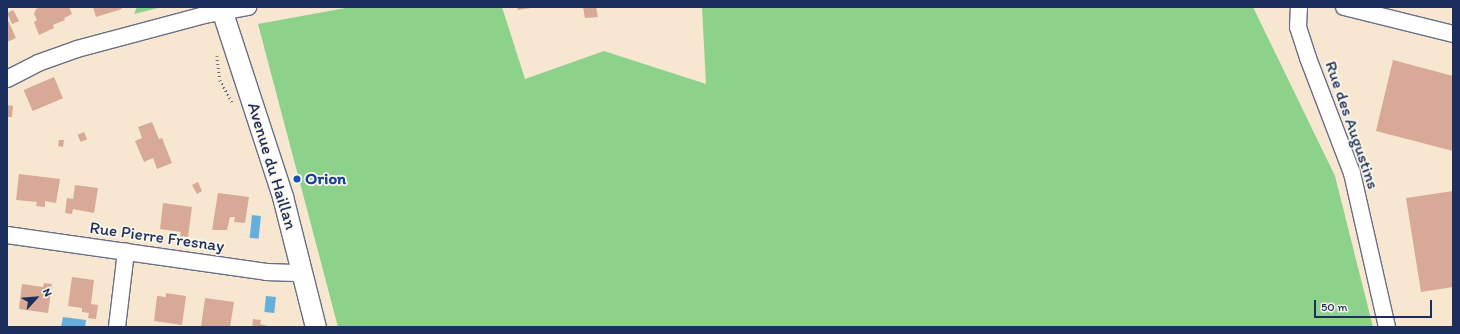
<!DOCTYPE html>
<style>
body{margin:0}
#map{position:relative;width:1460px;height:334px;overflow:hidden;background:#f7e7d1;font-family:Itim,sans-serif}
div>[style]{position:absolute}
.green>*{inset:0;background:#8dd28b}
.water>*{inset:0;background:#65afdd;transform-origin:0 0}
.building>*{inset:0;background:#d7a996;transform-origin:0 0}
.path>*{height:2.5px;margin-top:-1.25px;transform-origin:0;background:repeating-linear-gradient(90deg,#686f86 0 1px,transparent 0 4px)}
.roads{filter:drop-shadow(1px 0 #686f86) drop-shadow(-1px 0 #686f86) drop-shadow(0 1px #686f86) drop-shadow(0 -1px #686f86)}
.minor>*{height:16px;margin:-8px;padding:0 8px;transform-origin:8px;border-radius:8px;background:#fff}
.tertiary>*{height:20px;margin:-10px;padding:0 10px;transform-origin:10px;border-radius:10px;background:#fff}
.dots>*{width:11px;height:11px;translate:-50% -50%;box-sizing:border-box;border:2px solid #fbf7ec;border-radius:50%}
span{translate:-50% -50%;white-space:nowrap;text-align:center;line-height:1.15;-webkit-text-stroke:3.5px #fbf7ec;paint-order:stroke}
.street-label{font-size:17px;color:#1b2f5e}
.transit-label{font-size:17px;color:#164399;font-weight:700}
.left{translate:0 -50%;text-align:left}
.frame{position:absolute;inset:0;border:8px solid #1b2f5e;pointer-events:none}
.north{position:absolute;left:16px;top:278px;width:40px;height:40px;-webkit-text-stroke:3px #fbf7ec;paint-order:stroke;rotate:64deg;font-size:11px;font-weight:700;line-height:16px;text-align:center;color:#1b2f5e}
.north::after{content:'';display:block;margin:auto;width:14px;height:18px;background:#1b2f5e;clip-path:polygon(50% 0,100% 100%,50% 72%,0 100%)}
.scale{position:absolute;left:1314px;top:300px;width:118px;height:18px;box-sizing:border-box;border:2px solid #1b2f5e;border-top:0;padding-left:5px;font-size:12px;line-height:14px;white-space:nowrap;color:#1b2f5e;-webkit-text-stroke:3px #fbf7ec;paint-order:stroke}
</style>
<div id="map">
<div class="green">
<i style="clip-path:polygon(137px 7px,162px 7px,134px 14px)"></i>
<i style="clip-path:polygon(351px 7px,502px 7px,525px 79px,604px 51px,706px 84px,702px 7px,1253px 7px,1335px 176px,1373px 327px,338px 327px,258px 24px)"></i>
</div>
<div class="water">
<i style="left:252px;top:215px;width:9px;height:23px;rotate:6deg"></i>
<i style="left:266px;top:296px;width:10px;height:16px;rotate:6deg"></i>
<i style="clip-path:polygon(63px 317px,86px 320px,85px 327px,61px 327px)"></i>
</div>
<div class="building">
<i style="clip-path:polygon(41px 7px,69px 7px,72px 14px,64px 18px,65px 20px,53px 25px,54px 28px,39px 35px,34px 22px,37px 20px,34px 14px,36px 9px)"></i>
<i style="clip-path:polygon(93px 7px,121px 7px,122px 9px,96px 17px)"></i>
<i style="clip-path:polygon(517px 7px,531px 7px,531px 8px,518px 10px)"></i>
<i style="clip-path:polygon(583px 7px,596px 7px,598px 17px,585px 18px)"></i>
<i style="clip-path:polygon(13px 10px,19px 21px,12px 24px,7px 13px)"></i>
<i style="clip-path:polygon(7px 18px,16px 38px,7px 42px)"></i>
<i style="clip-path:polygon(1393px 60px,1453px 76px,1453px 151px,1376px 131px)"></i>
<i style="left:54px;top:77px;width:23px;height:33px;rotate:67deg"></i>
<i style="clip-path:polygon(7px 105px,13px 106px,12px 117px,7px 117px)"></i>
<i style="clip-path:polygon(152px 122px,159px 139px,162px 138px,172px 163px,157px 169px,153px 158px,144px 162px,135px 141px,142px 138px,138px 127px)"></i>
<i style="left:84px;top:132px;width:8px;height:7px;rotate:67deg"></i>
<i style="clip-path:polygon(59px 140px,64px 140px,63px 147px,58px 146px)"></i>
<i style="clip-path:polygon(19px 174px,60px 179px,56px 203px,45px 201px,45px 207px,36px 206px,37px 202px,16px 200px)"></i>
<i style="clip-path:polygon(198px 182px,202px 191px,197px 194px,192px 185px)"></i>
<i style="clip-path:polygon(75px 185px,98px 188px,94px 213px,73px 209px,72px 214px,65px 213px,67px 198px,73px 199px)"></i>
<i style="clip-path:polygon(1453px 191px,1453px 287px,1421px 292px,1406px 198px)"></i>
<i style="clip-path:polygon(218px 193px,249px 197px,245px 223px,234px 222px,235px 217px,230px 217px,227px 230px,212px 230px)"></i>
<i style="clip-path:polygon(163px 203px,192px 207px,188px 237px,180px 236px,181px 232px,160px 229px)"></i>
<i style="clip-path:polygon(72px 277px,94px 280px,91px 304px,98px 305px,96px 319px,88px 318px,89px 313px,82px 312px,82px 308px,68px 306px)"></i>
<i style="clip-path:polygon(44px 283px,52px 284px,48px 313px,19px 309px,22px 284px,43px 287px)"></i>
<i style="clip-path:polygon(166px 293px,186px 296px,182px 325px,154px 321px,157px 296px,166px 297px)"></i>
<i style="clip-path:polygon(205px 298px,234px 302px,230px 327px,201px 327px)"></i>
<i style="clip-path:polygon(253px 319px,261px 320px,260px 324px,272px 327px,252px 327px)"></i>
</div>
<div class="path">
<i style="left:217px;top:56px;width:24px;rotate:83deg"></i>
<i style="left:220px;top:80px;width:26px;rotate:61deg"></i>
</div>
<div class="roads">
<div class="minor">
<i style="left:1299px;top:7px;width:20px;rotate:93deg"></i>
<i style="left:1298px;top:27px;width:33px;rotate:72deg"></i>
<i style="left:1308px;top:58px;width:123px;rotate:69.1deg"></i>
<i style="left:1352px;top:173px;width:158px;rotate:77.2deg"></i>
<i style="left:1344px;top:7px;width:112px;rotate:13.9deg"></i>
<i style="left:7px;top:79px;width:35px;rotate:-27deg"></i>
<i style="left:38px;top:63px;width:41px;rotate:-19.7deg"></i>
<i style="left:77px;top:49px;width:132px;rotate:-14.9deg"></i>
<i style="left:205px;top:15px;width:44px;rotate:-10.5deg"></i>
<i style="left:7px;top:235px;width:262px;rotate:8.1deg"></i>
<i style="left:266px;top:272px;width:36px;rotate:2deg"></i>
<i style="left:117px;top:327px;width:76px;rotate:-83.2deg"></i>
</div>
<div class="tertiary">
<i style="left:221px;top:7px;width:200px;rotate:71.9deg"></i>
<i style="left:283px;top:197px;width:134px;rotate:75.8deg"></i>
</div>
</div>
<div class="dots">
<i style="left:297px;top:179px;background:#1a4fb4"></i>
</div>
<div class="street-label">
<span style="left:1352px;top:125px;rotate:71deg">Rue des Augustins</span>
<span style="left:272px;top:166px;rotate:73deg">Avenue du Haillan</span>
<span style="left:157px;top:237px;rotate:8deg">Rue Pierre Fresnay</span>
</div>
<div class="transit-label">
<span class="left" style="left:305px;top:179px">Orion</span>
</div>
<div class="frame"></div>
<div class="north">N</div>
<div class="scale">50 m</div>
</div>
